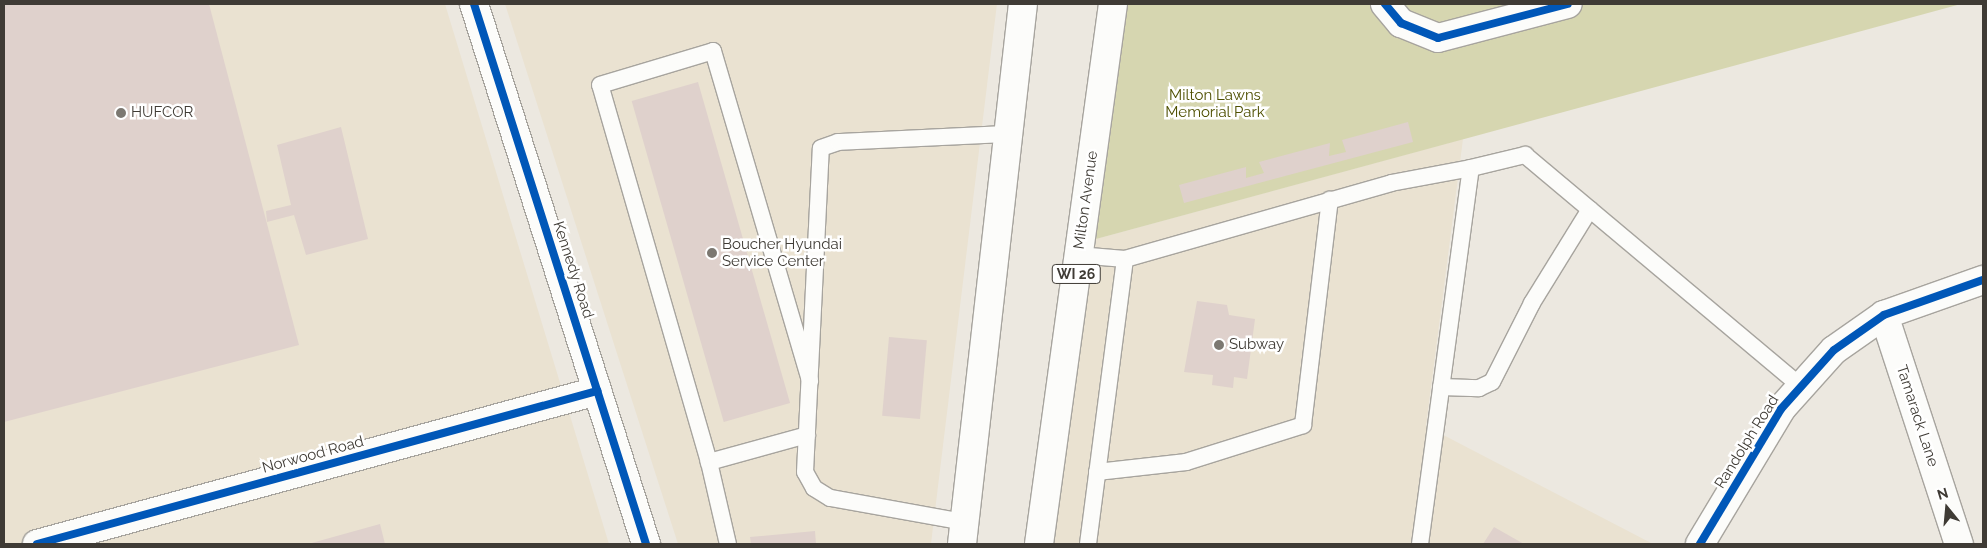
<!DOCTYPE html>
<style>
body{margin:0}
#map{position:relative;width:1987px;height:548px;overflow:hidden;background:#ece8e0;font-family:Raleway,sans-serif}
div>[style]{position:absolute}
.built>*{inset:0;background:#eae2d1}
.green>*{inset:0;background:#d6d6b0}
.building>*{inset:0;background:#dfd1cc;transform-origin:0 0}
.roads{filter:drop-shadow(1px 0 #a7a49e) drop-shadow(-1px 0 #a7a49e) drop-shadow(0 1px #a7a49e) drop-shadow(0 -1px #a7a49e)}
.service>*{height:16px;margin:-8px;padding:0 8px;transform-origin:8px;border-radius:8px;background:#fcfcfa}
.minor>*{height:28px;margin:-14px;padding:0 14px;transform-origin:14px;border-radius:14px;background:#fcfcfa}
.tertiary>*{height:28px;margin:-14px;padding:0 14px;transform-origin:14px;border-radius:14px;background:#fcfcfa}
.primary>*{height:28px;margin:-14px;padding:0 14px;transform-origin:14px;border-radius:14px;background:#fcfcfa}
.cycleway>*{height:8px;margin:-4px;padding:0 4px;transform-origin:4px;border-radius:4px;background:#0057b8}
.dots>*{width:14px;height:14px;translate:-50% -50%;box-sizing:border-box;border:2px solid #fff;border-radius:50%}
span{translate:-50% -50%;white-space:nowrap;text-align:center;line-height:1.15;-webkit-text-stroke:5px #fff;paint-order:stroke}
.shield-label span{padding:1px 4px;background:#fff;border:1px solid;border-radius:4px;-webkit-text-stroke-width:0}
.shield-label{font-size:14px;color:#3f3b35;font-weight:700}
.park-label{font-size:15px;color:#4e4f00}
.poi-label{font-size:15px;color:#3f3b35}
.left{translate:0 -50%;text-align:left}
.street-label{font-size:15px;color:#3f3b35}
.frame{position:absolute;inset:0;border:5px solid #3f3b35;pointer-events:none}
.north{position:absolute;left:1922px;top:483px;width:50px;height:50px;-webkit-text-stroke:4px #fff;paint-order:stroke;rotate:343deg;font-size:14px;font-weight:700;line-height:20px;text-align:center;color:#3f3b35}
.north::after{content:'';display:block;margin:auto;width:18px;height:22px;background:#3f3b35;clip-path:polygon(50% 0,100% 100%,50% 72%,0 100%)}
</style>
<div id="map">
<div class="built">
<i style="clip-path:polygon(4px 4px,445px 4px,609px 544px,4px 544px)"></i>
<i style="clip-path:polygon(505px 4px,997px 4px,931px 544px,678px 544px)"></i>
<i style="clip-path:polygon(1463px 139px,1426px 426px,1653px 544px,1053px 544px,1096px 239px)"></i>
</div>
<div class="green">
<i style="clip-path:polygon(1128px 4px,1961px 4px,1096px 239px)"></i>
</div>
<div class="building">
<i style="clip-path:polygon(4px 4px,209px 4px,299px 345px,4px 422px)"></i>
<i style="left:698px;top:82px;width:334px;height:69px;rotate:74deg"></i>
<i style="clip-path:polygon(1408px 122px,1413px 142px,1184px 203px,1179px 185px,1246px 167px,1246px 178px,1264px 173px,1259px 162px,1330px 143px,1329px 156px,1346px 152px,1342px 140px)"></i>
<i style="clip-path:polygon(341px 127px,368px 239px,306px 255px,294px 215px,267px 222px,266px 211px,291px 205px,277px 145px)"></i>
<i style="clip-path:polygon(1197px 301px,1227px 305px,1229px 315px,1255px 319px,1247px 379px,1234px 377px,1233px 388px,1212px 385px,1213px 375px,1184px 372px)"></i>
<i style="left:889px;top:337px;width:38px;height:79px;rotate:5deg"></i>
<i style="clip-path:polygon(380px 524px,385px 544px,308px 544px)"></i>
<i style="clip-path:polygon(1494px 527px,1524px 544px,1483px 544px)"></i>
<i style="clip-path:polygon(815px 531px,816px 544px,751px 544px,750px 537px)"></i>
</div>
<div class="roads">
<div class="service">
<i style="left:1078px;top:255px;width:47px;rotate:4.9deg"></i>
<i style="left:1125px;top:259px;width:287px;rotate:97.4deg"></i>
<i style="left:1125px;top:259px;width:277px;rotate:-15.9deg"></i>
<i style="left:1391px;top:183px;width:81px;rotate:-10.6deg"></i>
<i style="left:1441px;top:387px;width:38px;rotate:2deg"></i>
<i style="left:1479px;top:388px;width:14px;rotate:-25deg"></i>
<i style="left:1492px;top:382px;width:89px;rotate:-63.1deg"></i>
<i style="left:1532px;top:303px;width:110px;rotate:-58.3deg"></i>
<i style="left:807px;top:435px;width:102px;rotate:164.6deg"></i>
<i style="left:709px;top:462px;width:392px;rotate:-106.1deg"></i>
<i style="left:600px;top:85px;width:118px;rotate:-16.7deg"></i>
<i style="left:713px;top:51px;width:344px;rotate:73.6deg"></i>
<i style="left:709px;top:462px;width:84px;rotate:77deg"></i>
<i style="left:1097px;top:472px;width:90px;rotate:-6.4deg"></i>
<i style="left:1186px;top:462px;width:123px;rotate:-17.5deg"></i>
<i style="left:1303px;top:425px;width:227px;rotate:-83.2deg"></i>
<i style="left:964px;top:522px;width:136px;rotate:-169.8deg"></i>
<i style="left:830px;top:498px;width:19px;rotate:-148deg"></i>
<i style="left:814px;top:488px;width:18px;rotate:-119deg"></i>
<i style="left:805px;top:472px;width:324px;rotate:-87.2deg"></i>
<i style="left:821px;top:148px;width:18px;rotate:-19deg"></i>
<i style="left:838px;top:142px;width:170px;rotate:-2.7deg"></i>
<i style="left:1420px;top:544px;width:379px;rotate:-82.3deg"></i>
<i style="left:1471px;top:168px;width:56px;rotate:-13.5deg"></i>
<i style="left:1525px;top:155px;width:361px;rotate:40deg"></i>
</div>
<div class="minor">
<i style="left:1385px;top:4px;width:25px;rotate:50deg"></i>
<i style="left:1401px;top:23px;width:40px;rotate:22deg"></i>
<i style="left:1438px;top:38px;width:134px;rotate:-14.7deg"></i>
<i style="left:1884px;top:315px;width:241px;rotate:71.9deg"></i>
<i style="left:37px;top:544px;width:581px;rotate:-15.28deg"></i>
<i style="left:1700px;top:544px;width:157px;rotate:-59deg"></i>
<i style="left:1781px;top:409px;width:79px;rotate:-48.1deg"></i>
<i style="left:1834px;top:350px;width:61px;rotate:-35deg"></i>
<i style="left:1884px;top:315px;width:105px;rotate:-19.5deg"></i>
</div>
<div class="tertiary">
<i style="left:474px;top:4px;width:567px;rotate:72.33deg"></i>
</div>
<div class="primary">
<i style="left:962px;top:544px;width:543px;rotate:-83.56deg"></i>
<i style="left:1039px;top:544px;width:545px;rotate:-82.2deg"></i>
</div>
</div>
<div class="cycleway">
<i style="left:474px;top:4px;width:567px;rotate:72.33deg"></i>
<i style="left:1385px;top:4px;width:25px;rotate:50deg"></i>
<i style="left:1401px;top:23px;width:40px;rotate:22deg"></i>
<i style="left:1438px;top:38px;width:134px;rotate:-14.7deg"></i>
<i style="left:37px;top:544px;width:581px;rotate:-15.28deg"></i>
<i style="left:1700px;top:544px;width:157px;rotate:-59deg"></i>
<i style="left:1781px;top:409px;width:79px;rotate:-48.1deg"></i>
<i style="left:1834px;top:350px;width:61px;rotate:-35deg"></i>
<i style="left:1884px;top:315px;width:105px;rotate:-19.5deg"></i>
</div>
<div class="dots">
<i style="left:121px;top:113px;background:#7c7871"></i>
<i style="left:712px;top:253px;background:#7c7871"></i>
<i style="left:1219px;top:345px;background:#7c7871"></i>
</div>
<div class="shield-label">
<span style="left:1076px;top:274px">WI 26</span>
</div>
<div class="park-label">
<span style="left:1215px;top:104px">Milton Lawns<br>Memorial Park</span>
</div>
<div class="poi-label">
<span class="left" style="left:131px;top:113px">HUFCOR</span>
<span class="left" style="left:722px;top:253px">Boucher Hyundai<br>Service Center</span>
<span class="left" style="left:1229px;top:345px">Subway</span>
</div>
<div class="street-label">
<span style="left:1086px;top:200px;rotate:-82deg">Milton Avenue</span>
<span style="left:573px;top:270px;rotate:72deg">Kennedy Road</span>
<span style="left:1917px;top:416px;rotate:72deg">Tamarack Lane</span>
<span style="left:1747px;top:442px;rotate:-58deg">Randolph Road</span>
<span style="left:313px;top:455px;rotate:-15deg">Norwood Road</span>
</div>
<div class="frame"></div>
<div class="north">N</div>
</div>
